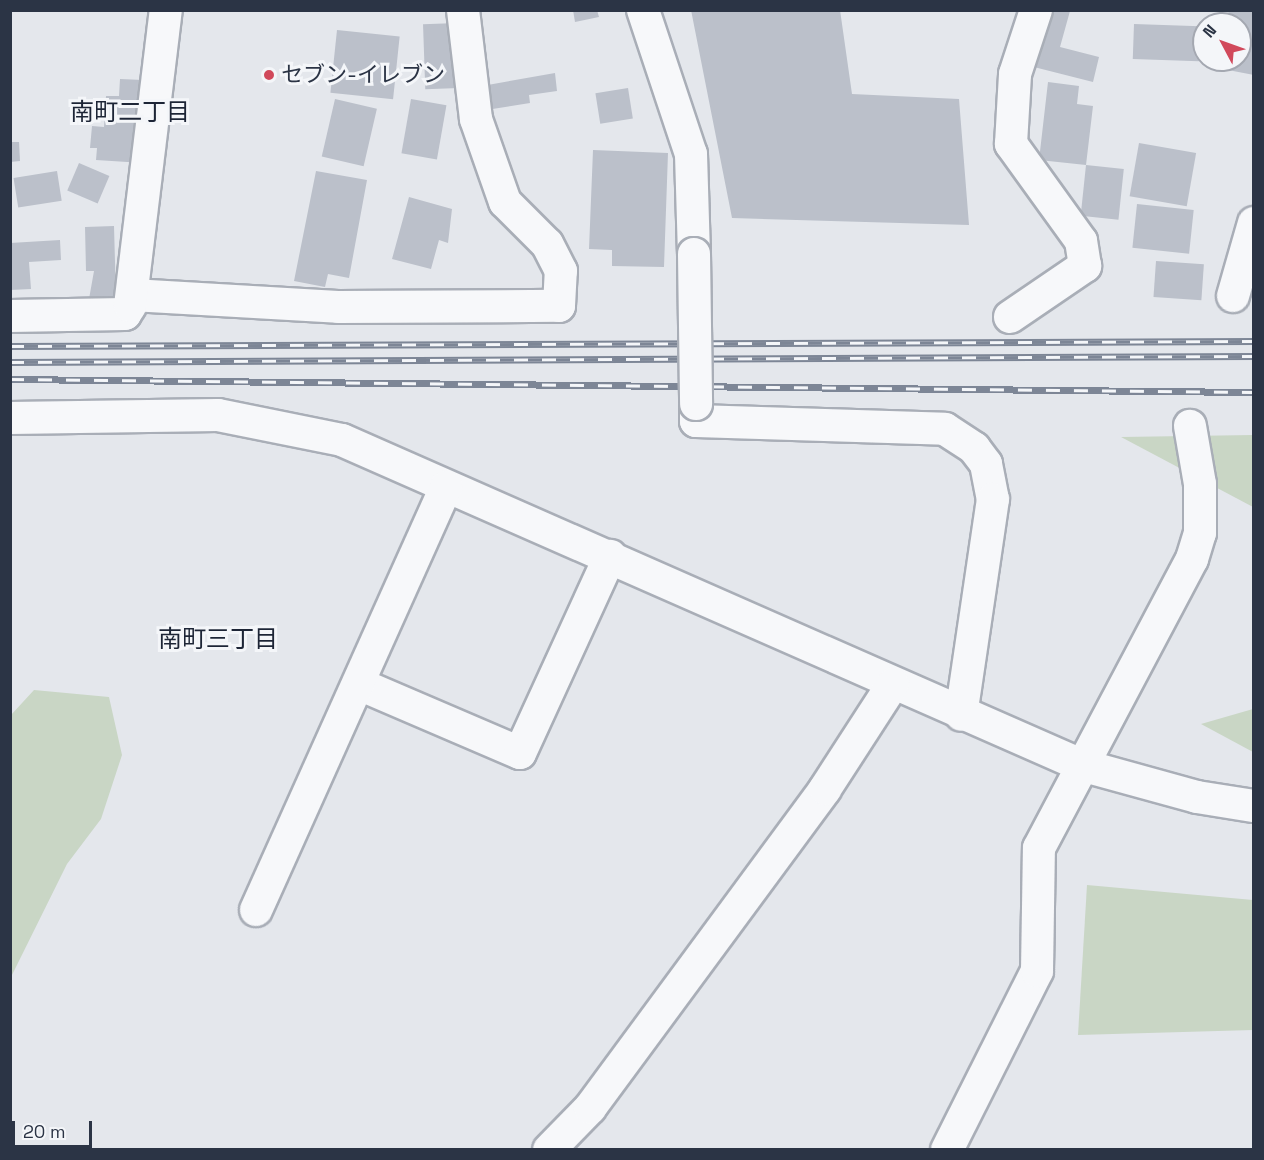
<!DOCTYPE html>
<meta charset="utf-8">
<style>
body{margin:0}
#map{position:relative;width:1264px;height:1160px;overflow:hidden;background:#e4e7ec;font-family:"Space Grotesk","Noto Sans JP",sans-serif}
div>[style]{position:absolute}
.green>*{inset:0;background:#c9d6c5}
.building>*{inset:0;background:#bbc0ca;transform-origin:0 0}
.roads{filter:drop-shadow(2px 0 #a9aeb7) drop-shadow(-2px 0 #a9aeb7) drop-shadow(0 2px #a9aeb7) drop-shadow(0 -2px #a9aeb7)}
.minor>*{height:32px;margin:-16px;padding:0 16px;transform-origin:16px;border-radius:16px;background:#f7f8fa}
.rail>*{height:7px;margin-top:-3.5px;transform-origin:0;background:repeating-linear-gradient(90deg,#f4f6f9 0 14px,#7d8696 0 28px);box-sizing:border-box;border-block:2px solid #7d8696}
.bridges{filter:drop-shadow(2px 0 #a9aeb7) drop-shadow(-2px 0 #a9aeb7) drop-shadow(0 2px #a9aeb7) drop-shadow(0 -2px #a9aeb7)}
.minor-bridge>*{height:32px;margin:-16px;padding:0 16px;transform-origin:16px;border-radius:16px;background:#f7f8fa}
.dots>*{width:16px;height:16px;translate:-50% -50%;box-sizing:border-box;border:3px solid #f4f6f9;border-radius:50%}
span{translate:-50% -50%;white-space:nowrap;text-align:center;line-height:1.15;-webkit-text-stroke:6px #f4f6f9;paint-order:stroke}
.poi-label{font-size:22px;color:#2b3445}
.left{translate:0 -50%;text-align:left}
.neighbourhood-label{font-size:24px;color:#1d2536}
.frame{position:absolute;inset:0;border:12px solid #2b3445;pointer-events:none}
.north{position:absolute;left:1192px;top:12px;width:60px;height:60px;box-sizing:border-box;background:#f4f6f9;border:2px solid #a4a8b1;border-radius:50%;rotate:311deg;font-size:16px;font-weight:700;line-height:24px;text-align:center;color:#2b3445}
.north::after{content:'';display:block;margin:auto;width:21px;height:27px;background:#d1495b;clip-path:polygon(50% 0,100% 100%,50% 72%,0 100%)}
.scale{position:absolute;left:12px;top:1121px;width:80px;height:27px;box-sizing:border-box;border:3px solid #2b3445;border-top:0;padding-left:8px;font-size:18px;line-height:21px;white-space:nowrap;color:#2b3445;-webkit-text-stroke:4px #f4f6f9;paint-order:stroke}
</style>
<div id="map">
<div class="green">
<i style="clip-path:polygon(1253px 435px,1253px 507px,1121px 437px)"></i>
<i style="clip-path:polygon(34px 690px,109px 697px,122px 755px,101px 819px,67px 864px,11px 977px,11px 715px)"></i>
<i style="clip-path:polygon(1253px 709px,1253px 752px,1201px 724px)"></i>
<i style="clip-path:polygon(1087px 885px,1253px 900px,1253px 1030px,1078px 1035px)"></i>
</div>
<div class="building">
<i style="clip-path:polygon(573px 10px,597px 10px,599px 17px,575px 22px)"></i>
<i style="clip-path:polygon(691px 10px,840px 10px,852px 94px,959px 99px,969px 225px,732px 218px)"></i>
<i style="clip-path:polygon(1040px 10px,1070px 11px,1060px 47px,1099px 57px,1093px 82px,1026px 65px)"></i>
<i style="clip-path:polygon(1229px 10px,1254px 10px,1254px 75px,1228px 70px,1230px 60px,1240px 60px,1240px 24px,1227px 20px)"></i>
<i style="left:457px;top:23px;width:65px;height:34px;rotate:88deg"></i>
<i style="left:1134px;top:24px;width:66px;height:35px;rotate:2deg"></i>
<i style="left:337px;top:30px;width:63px;height:63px;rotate:6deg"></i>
<i style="clip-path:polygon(555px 73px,557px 91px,529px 95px,530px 103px,486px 110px,482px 86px)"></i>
<i style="clip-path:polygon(120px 79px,143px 80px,143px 163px,96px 160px,97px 148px,90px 148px,92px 126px,104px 127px,106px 96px,119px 96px)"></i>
<i style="clip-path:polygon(1048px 82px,1079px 86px,1077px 104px,1093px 106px,1086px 165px,1039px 160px)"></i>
<i style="left:628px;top:88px;width:31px;height:33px;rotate:81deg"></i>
<i style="left:335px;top:99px;width:43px;height:59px;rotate:13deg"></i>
<i style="left:411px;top:99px;width:36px;height:55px;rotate:10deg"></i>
<i style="clip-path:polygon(10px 142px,19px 142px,20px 161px,10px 162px)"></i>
<i style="left:1139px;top:143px;width:58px;height:54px;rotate:10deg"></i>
<i style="clip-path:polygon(593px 150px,668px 153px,664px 267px,612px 266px,612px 250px,589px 249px)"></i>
<i style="left:79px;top:163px;width:33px;height:30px;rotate:23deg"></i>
<i style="left:1086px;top:165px;width:38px;height:51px;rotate:6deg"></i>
<i style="left:57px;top:171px;width:30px;height:44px;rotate:81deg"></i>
<i style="clip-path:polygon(316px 171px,367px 180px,349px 278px,328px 274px,325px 287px,294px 281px)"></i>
<i style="clip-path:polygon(409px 197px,452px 209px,448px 243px,439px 240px,431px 269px,392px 259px)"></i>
<i style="left:1137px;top:204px;width:57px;height:44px;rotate:6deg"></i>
<i style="clip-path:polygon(114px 226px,116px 298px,89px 299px,94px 271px,86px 271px,85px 227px)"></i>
<i style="clip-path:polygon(60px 240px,61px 260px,29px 262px,31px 289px,10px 290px,10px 243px)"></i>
<i style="left:1156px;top:261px;width:48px;height:36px;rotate:4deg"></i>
</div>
<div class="roads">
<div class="minor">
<i style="left:643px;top:10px;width:152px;rotate:71.6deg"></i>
<i style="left:691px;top:154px;width:100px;rotate:88.3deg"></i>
<i style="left:132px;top:295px;width:206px;rotate:3.3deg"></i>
<i style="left:338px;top:307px;width:221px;rotate:-0.3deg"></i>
<i style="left:559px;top:306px;width:35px;rotate:-87deg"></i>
<i style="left:561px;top:271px;width:30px;rotate:-117deg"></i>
<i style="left:547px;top:244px;width:59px;rotate:-135deg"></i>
<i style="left:505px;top:202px;width:88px;rotate:-109.3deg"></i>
<i style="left:476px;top:119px;width:110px;rotate:-96.8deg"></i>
<i style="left:1233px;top:296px;width:76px;rotate:-74deg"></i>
<i style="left:10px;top:316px;width:115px;rotate:-1deg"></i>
<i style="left:125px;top:314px;width:9px;rotate:-58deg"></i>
<i style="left:130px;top:306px;width:298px;rotate:-83.1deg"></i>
<i style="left:1010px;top:317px;width:91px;rotate:-34.2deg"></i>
<i style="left:1085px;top:266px;width:25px;rotate:-99deg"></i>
<i style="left:1081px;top:241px;width:120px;rotate:-125.8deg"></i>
<i style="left:1011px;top:144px;width:70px;rotate:-86.7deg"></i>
<i style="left:1015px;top:74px;width:67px;rotate:-71.8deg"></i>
<i style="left:696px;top:404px;width:17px;rotate:90deg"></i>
<i style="left:696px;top:421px;width:249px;rotate:1.8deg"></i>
<i style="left:945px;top:429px;width:35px;rotate:33deg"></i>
<i style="left:974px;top:448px;width:20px;rotate:53deg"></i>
<i style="left:986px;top:464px;width:36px;rotate:79deg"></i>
<i style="left:993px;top:499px;width:218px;rotate:98.4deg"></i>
<i style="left:10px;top:418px;width:208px;rotate:-0.8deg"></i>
<i style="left:218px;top:415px;width:126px;rotate:11.4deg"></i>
<i style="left:342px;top:440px;width:807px;rotate:23.74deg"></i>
<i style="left:1081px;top:765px;width:120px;rotate:15.4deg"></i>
<i style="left:1197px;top:797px;width:58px;rotate:9deg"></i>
<i style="left:359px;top:684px;width:175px;rotate:23.2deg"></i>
<i style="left:520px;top:753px;width:217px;rotate:-65.4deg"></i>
<i style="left:256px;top:910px;width:464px;rotate:-65.8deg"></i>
<i style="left:549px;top:1150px;width:59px;rotate:-45.7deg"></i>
<i style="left:590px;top:1108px;width:396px;rotate:-53.6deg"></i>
<i style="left:825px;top:789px;width:125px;rotate:-57.1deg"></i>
<i style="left:947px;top:1150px;width:200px;rotate:-63.3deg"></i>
<i style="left:1037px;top:971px;width:123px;rotate:-89.1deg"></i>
<i style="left:1039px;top:848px;width:327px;rotate:-62.1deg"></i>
<i style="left:1192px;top:559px;width:27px;rotate:-73deg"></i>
<i style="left:1200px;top:533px;width:49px;rotate:-90deg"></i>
<i style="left:1200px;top:484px;width:59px;rotate:-99.8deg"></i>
</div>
</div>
<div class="rail">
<i style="left:10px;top:346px;width:1244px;rotate:-0.23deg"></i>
<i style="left:10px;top:362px;width:1244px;rotate:-0.28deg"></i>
<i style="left:10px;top:379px;width:1244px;rotate:0.6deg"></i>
</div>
<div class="bridges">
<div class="minor-bridge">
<i style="left:694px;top:254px;width:150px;rotate:89.2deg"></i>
</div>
</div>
<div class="dots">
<i style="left:269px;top:75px;background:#d1495b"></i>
</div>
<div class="poi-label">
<span class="left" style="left:281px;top:75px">セブン-イレブン</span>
</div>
<div class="neighbourhood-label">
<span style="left:130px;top:112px">南町二丁目</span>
<span style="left:218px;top:639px">南町三丁目</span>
</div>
<div class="frame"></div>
<div class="north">N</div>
<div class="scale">20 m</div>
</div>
